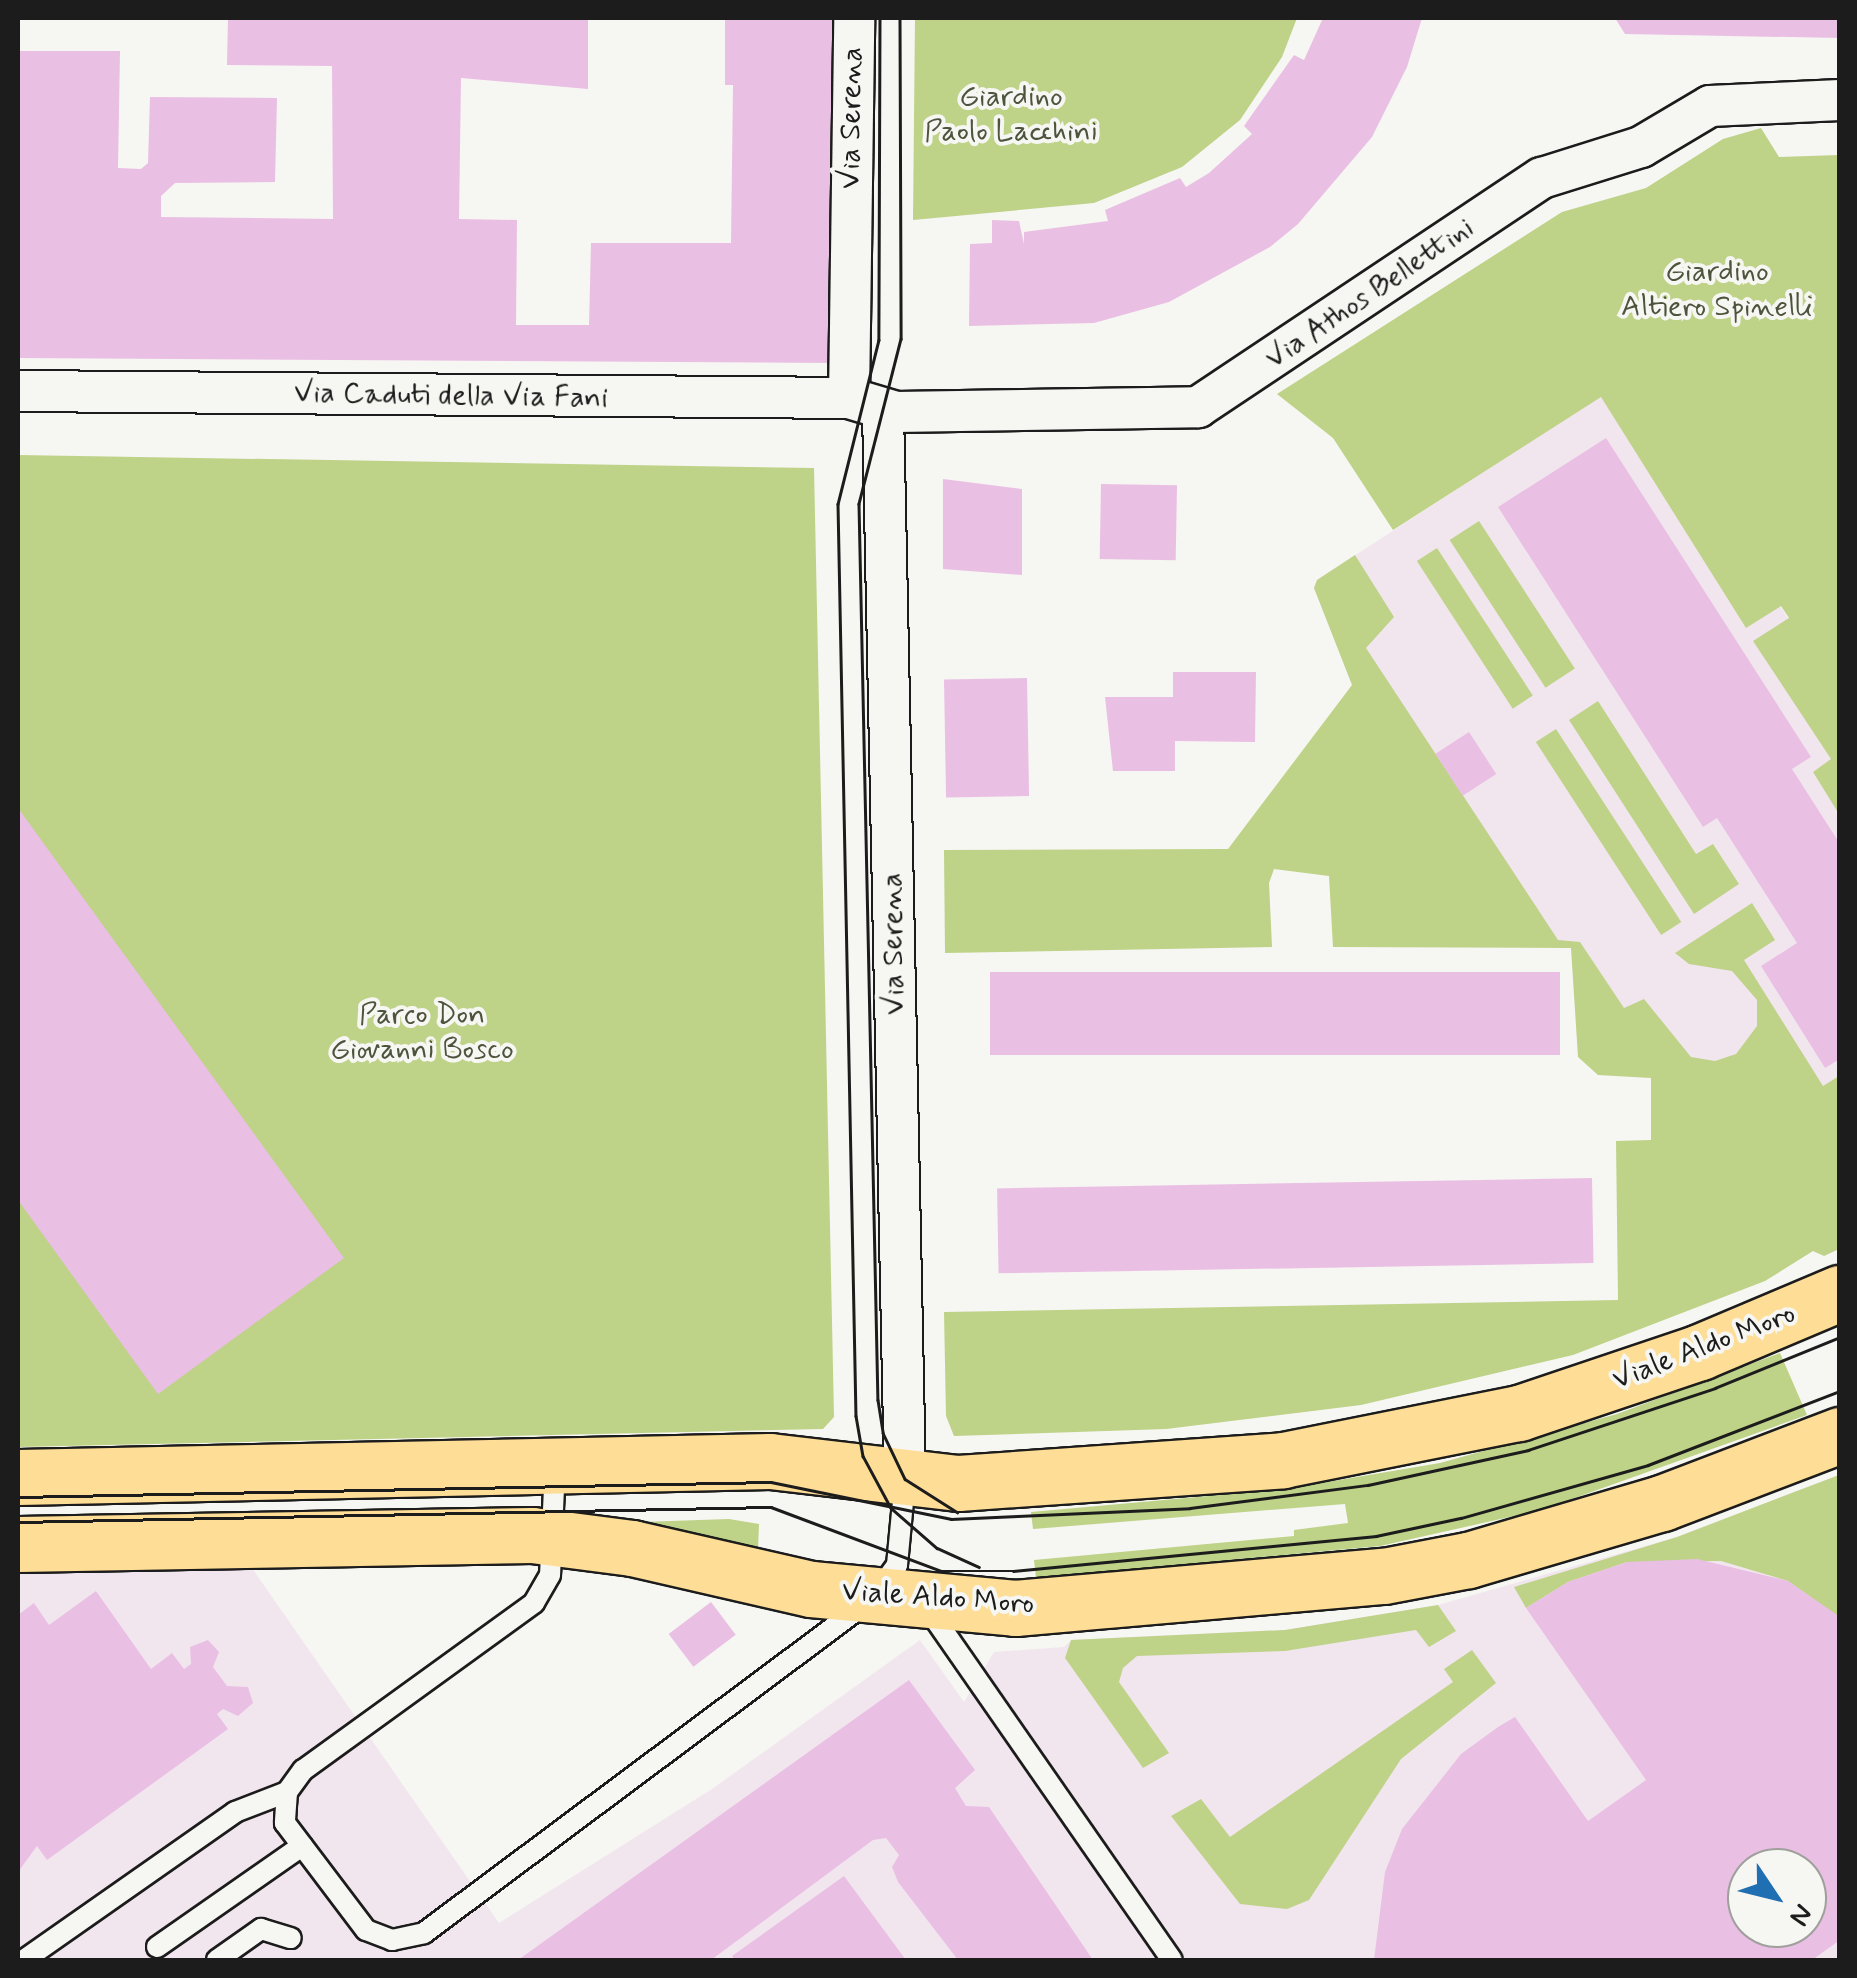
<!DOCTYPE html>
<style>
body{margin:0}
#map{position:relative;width:1857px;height:1978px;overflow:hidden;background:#f6f6f2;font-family:Mynerve,sans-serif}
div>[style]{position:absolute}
.built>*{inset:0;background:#f2e6ee}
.green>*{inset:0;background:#bed288;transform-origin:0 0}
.building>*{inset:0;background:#eabfe4;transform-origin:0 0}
.roads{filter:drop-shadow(2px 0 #1c1c1c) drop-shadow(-2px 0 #1c1c1c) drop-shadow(0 2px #1c1c1c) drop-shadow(0 -2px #1c1c1c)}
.lane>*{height:20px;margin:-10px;padding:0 10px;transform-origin:10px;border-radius:10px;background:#f6f6f2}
.street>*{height:40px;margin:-20px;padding:0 20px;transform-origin:20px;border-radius:20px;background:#f6f6f2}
.primary>*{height:55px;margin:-27.5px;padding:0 27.5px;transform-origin:27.5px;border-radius:27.5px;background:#fedd96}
.tram>*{height:2.5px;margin:-1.25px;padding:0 1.25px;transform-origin:1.25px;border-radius:1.25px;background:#1c1c1c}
span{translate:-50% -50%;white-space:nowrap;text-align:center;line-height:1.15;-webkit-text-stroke:8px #f6f6f2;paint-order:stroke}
.park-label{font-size:30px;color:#4d533c}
.street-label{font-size:30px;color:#1c1c1c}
.frame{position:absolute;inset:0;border:20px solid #1c1c1c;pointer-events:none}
.north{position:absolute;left:1727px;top:1848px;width:100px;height:100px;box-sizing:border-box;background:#f6f6f2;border:2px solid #9f9f9c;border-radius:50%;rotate:125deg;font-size:28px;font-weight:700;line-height:40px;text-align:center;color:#1c1c1c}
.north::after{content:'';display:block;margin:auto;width:35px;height:45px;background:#1f6fb2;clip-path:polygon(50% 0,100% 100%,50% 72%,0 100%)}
</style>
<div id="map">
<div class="built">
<i style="clip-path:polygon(1630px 377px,1839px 696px,1839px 1249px,1824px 1256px,1572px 948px,1532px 943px,1353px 685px,1314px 588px,1317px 580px)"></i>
<i style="clip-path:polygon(evenodd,1839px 1475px,1839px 1960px,18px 1960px,18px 1564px,245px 1558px,499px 1923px,712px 1789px,920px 1640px,964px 1702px,994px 1652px,1064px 1647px,1071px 1640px,1285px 1630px,1438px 1605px,1677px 1537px,1839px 1475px,1747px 1868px,1807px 1868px,1807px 1928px,1747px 1928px,1747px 1868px)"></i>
</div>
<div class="green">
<i style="clip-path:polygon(915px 18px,1297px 18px,1282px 57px,1240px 120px,1182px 167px,1094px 203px,913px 220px)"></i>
<i style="clip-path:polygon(1761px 128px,1779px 157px,1839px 155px,1839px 814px,1813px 772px,1831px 759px,1753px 641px,1789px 618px,1781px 606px,1746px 628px,1601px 397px,1393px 530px,1333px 438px,1277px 394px,1562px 212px,1646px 188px,1723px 139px)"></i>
<i style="clip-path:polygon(18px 455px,814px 468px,834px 1417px,823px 1429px,18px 1447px)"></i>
<i style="left:1479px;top:521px;width:176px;height:35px;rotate:57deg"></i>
<i style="left:1437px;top:548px;width:176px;height:24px;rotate:57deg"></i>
<i style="clip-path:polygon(1355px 555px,1394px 617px,1366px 648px,1558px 940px,1580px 942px,1624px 1008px,1644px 999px,1691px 1057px,1715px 1061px,1736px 1054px,1757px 1026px,1757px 1000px,1732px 971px,1689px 964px,1675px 953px,1752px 903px,1775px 940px,1744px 960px,1823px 1086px,1839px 1076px,1839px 1249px,1824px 1256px,1813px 1251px,1765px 1281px,1573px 1355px,1361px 1405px,1166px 1429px,954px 1436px,946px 1416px,944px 1312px,1618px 1300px,1616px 1141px,1651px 1140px,1651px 1078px,1598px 1075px,1578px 1057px,1571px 948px,1333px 947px,1329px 876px,1274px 869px,1269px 883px,1272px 947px,945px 953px,944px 850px,1228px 849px,1352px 685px,1314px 588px,1317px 580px)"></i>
<i style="clip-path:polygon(1598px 701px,1696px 854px,1713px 844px,1739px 884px,1694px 914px,1569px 720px)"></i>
<i style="left:1556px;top:729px;width:230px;height:24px;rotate:57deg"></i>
<i style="clip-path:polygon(1780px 1353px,1807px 1415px,1541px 1510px,1380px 1546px,1036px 1578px,1034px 1560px,1294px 1536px,1294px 1530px,1348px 1523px,1345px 1504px,1033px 1529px,1031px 1512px,1286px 1489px,1440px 1463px,1617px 1414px)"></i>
<i style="clip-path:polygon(1839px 1475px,1839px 1617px,1788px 1581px,1721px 1561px,1627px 1562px,1568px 1582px,1526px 1608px,1514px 1587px,1677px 1537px)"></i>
<i style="clip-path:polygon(729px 1519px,759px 1524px,758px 1549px,641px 1522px)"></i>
<i style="clip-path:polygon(1438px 1605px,1456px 1631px,1429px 1647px,1416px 1630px,1285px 1651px,1137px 1656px,1123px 1668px,1119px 1682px,1169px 1753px,1143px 1768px,1065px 1658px,1071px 1640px,1285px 1630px)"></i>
<i style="clip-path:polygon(1472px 1650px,1496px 1683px,1401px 1759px,1309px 1900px,1287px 1909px,1240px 1904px,1171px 1816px,1201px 1799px,1230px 1837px,1453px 1682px,1444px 1669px)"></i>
</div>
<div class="building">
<i style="clip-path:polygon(228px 18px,588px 18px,588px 89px,461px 78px,459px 219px,517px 220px,516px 325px,589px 325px,591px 243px,731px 243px,733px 85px,725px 85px,725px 18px,838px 18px,834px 363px,18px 358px,18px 51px,120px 51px,118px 168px,141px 169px,148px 163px,150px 97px,277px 98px,275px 182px,175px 183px,161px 196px,161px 217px,333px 219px,332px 66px,227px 65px)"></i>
<i style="clip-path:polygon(1323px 18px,1422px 18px,1407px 67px,1372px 137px,1298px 224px,1270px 247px,1169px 302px,1094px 323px,969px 326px,970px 244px,992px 243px,992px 220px,1019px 221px,1024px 244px,1024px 232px,1108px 221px,1105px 210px,1180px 178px,1186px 187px,1209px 173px,1252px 134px,1244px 126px,1294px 55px,1304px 60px)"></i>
<i style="clip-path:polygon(1615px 18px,1840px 18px,1840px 38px,1625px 34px)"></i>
<i style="clip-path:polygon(1606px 438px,1811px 757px,1792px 769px,1840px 844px,1840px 1059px,1825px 1068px,1761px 966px,1797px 943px,1717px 818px,1703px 827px,1498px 507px)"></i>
<i style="clip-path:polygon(943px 479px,1022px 489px,1022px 575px,943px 569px)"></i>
<i style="left:1101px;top:484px;width:76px;height:75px;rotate:1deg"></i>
<i style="clip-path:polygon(1173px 672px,1256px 672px,1255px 742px,1175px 741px,1175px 771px,1113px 771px,1105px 697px,1173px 697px)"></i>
<i style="left:1027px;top:678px;width:118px;height:83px;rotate:89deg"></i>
<i style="left:1469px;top:732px;width:50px;height:40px;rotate:57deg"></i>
<i style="clip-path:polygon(18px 808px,344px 1258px,158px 1394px,18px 1200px)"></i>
<i style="left:1560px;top:972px;width:83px;height:570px;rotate:90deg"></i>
<i style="left:1592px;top:1178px;width:85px;height:595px;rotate:89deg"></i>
<i style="clip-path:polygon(evenodd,1697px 1559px,1788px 1581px,1840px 1617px,1840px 1940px,1812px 1960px,1374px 1960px,1385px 1872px,1402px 1829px,1461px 1754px,1498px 1727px,1515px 1717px,1588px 1821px,1646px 1780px,1526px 1608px,1568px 1582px,1627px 1562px,1697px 1559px,1747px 1868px,1807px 1868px,1807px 1928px,1747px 1928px,1747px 1868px)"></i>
<i style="clip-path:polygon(96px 1591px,151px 1669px,172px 1653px,184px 1669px,191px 1664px,190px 1647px,208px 1640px,219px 1652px,213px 1667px,227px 1686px,248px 1687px,253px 1703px,238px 1716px,223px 1709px,217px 1714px,228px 1729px,47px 1860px,37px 1846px,18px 1872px,18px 1615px,34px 1603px,49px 1625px)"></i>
<i style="left:711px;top:1602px;width:41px;height:53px;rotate:53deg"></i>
<i style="clip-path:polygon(909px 1680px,975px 1770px,955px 1788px,966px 1806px,989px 1807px,1093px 1960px,958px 1960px,898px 1882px,892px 1867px,899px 1855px,886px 1838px,873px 1840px,711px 1960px,518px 1960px)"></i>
<i style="clip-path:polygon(844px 1876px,906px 1960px,735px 1960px,732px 1956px)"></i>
</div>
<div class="roads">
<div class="lane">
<i style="left:555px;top:1466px;width:109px;rotate:92.6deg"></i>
<i style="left:550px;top:1575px;width:32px;rotate:120deg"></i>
<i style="left:534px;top:1603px;width:285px;rotate:144.1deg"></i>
<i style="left:303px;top:1770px;width:27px;rotate:126deg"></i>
<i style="left:287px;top:1792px;width:31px;rotate:94deg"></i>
<i style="left:285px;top:1823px;width:134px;rotate:52.9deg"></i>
<i style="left:366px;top:1930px;width:28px;rotate:21deg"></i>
<i style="left:392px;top:1940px;width:33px;rotate:-12deg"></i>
<i style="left:424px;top:1933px;width:560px;rotate:-36.73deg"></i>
<i style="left:873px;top:1598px;width:41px;rotate:-54deg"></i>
<i style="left:897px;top:1565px;width:84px;rotate:-84.6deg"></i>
<i style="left:928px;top:1609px;width:427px;rotate:55.2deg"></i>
<i style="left:157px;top:1947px;width:177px;rotate:-34.9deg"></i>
<i style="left:24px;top:1960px;width:258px;rotate:-35deg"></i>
<i style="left:235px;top:1812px;width:56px;rotate:-21deg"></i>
<i style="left:217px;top:1960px;width:54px;rotate:-35.2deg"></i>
<i style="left:261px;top:1929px;width:31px;rotate:17deg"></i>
</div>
<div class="street">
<i style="left:18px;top:391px;width:831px;rotate:0.48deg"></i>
<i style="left:849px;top:398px;width:49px;rotate:16.6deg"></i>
<i style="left:896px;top:412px;width:302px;rotate:-0.9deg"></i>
<i style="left:1198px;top:407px;width:413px;rotate:-33.7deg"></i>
<i style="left:1542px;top:178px;width:104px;rotate:-17.4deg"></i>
<i style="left:1641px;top:147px;width:80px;rotate:-30.7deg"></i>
<i style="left:1710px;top:106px;width:130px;rotate:-2.6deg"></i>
<i style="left:849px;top:398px;width:380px;rotate:-89.2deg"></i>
<i style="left:883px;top:410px;width:1069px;rotate:88.82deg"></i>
</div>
<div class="primary">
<i style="left:18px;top:1477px;width:752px;rotate:-1.22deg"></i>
<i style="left:770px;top:1461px;width:189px;rotate:6.7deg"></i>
<i style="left:958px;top:1483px;width:326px;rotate:-4deg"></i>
<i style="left:1283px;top:1460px;width:241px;rotate:-11.3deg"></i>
<i style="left:1519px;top:1413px;width:191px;rotate:-18.6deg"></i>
<i style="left:1700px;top:1352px;width:152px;rotate:-22.9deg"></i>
<i style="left:18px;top:1544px;width:514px;rotate:-1deg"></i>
<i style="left:532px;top:1535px;width:101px;rotate:7.4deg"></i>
<i style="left:632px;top:1548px;width:184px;rotate:12.9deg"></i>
<i style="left:811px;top:1589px;width:205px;rotate:5.3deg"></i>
<i style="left:1015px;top:1608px;width:370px;rotate:-5deg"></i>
<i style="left:1384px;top:1576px;width:86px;rotate:-10.8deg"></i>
<i style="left:1468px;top:1560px;width:202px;rotate:-16.4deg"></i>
<i style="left:1662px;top:1503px;width:191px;rotate:-20.9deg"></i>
</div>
</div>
<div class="tram">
<i style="left:880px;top:18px;width:322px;rotate:90.2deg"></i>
<i style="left:879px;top:340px;width:169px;rotate:104deg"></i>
<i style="left:838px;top:504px;width:912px;rotate:88.87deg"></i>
<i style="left:856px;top:1416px;width:41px;rotate:80.1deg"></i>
<i style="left:863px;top:1456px;width:59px;rotate:61.7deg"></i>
<i style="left:891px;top:1508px;width:61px;rotate:41deg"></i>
<i style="left:937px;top:1548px;width:46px;rotate:24.3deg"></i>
<i style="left:900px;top:18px;width:321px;rotate:89.8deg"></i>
<i style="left:901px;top:339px;width:170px;rotate:104.3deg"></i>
<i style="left:859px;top:504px;width:896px;rotate:88.79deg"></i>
<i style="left:878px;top:1400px;width:33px;rotate:81deg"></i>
<i style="left:883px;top:1433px;width:51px;rotate:64.4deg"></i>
<i style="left:905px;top:1479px;width:62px;rotate:32.4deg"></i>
<i style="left:18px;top:1497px;width:753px;rotate:-1.14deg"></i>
<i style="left:771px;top:1482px;width:184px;rotate:11.6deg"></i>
<i style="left:951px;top:1519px;width:239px;rotate:-2.6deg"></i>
<i style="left:1190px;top:1508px;width:179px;rotate:-7.4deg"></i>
<i style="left:1368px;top:1485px;width:164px;rotate:-12.3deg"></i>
<i style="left:1528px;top:1450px;width:197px;rotate:-18.3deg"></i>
<i style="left:1715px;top:1388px;width:135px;rotate:-22.2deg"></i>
<i style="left:18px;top:1522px;width:753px;rotate:-1.14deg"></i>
<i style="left:771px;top:1507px;width:182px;rotate:20.6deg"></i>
<i style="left:941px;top:1571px;width:72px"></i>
<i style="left:1013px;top:1571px;width:365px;rotate:-5.5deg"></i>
<i style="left:1376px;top:1536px;width:87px;rotate:-12deg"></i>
<i style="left:1461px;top:1518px;width:194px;rotate:-15.8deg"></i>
<i style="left:1648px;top:1465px;width:206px;rotate:-21.1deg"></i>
</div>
<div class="park-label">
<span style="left:1011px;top:114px">Giardino<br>Paolo Lacchini</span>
<span style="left:1717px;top:289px">Giardino<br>Altiero Spinelli</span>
<span style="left:422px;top:1032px">Parco Don<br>Giovanni Bosco</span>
</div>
<div class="street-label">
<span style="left:852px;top:118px;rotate:-89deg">Via Serena</span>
<span style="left:1370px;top:294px;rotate:-34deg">Via Athos Bellettini</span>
<span style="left:451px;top:396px;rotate:1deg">Via Caduti della Via Fani</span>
<span style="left:894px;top:944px;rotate:-91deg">Via Serena</span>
<span style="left:1704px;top:1347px;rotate:-21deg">Viale Aldo Moro</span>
<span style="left:938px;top:1598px;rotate:4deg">Viale Aldo Moro</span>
</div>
<div class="frame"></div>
<div class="north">N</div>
</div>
